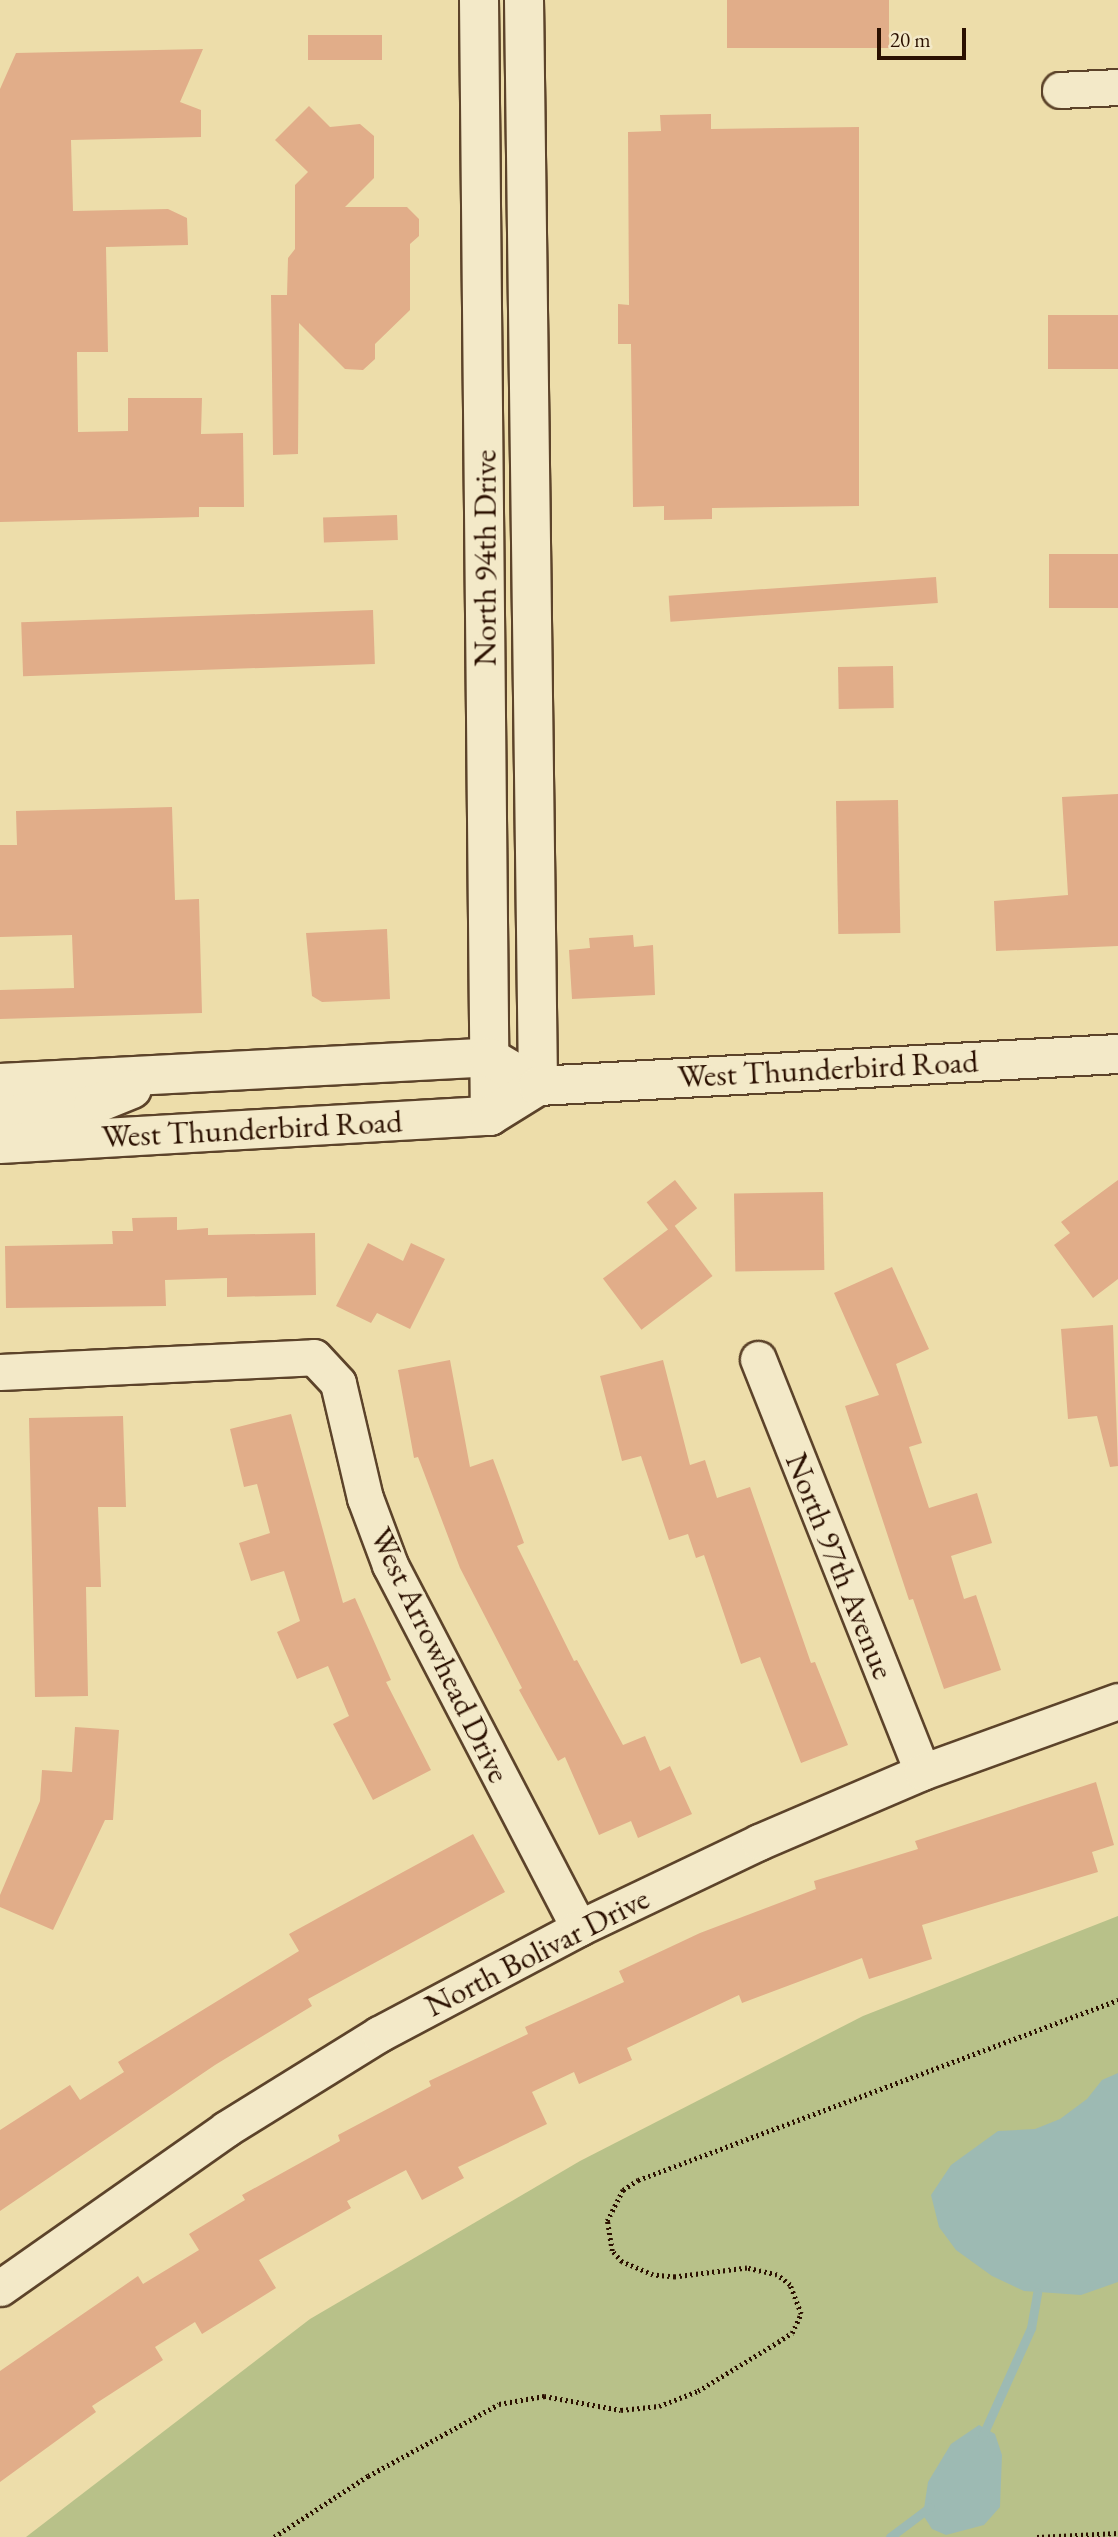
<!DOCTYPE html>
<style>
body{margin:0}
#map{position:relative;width:1118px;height:2537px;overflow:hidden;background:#edddaa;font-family:"EB Garamond",serif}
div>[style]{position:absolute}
.green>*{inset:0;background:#b8c189}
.water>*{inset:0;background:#9dbab3}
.stream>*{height:9px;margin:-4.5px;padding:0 4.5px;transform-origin:4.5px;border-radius:4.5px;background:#9dbab3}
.building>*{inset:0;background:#e1ad89;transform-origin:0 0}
.path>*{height:4.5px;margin-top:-2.25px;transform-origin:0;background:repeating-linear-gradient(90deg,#2b1000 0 2px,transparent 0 5.5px)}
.roads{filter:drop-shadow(2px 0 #5c432a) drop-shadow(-2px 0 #5c432a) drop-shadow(0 2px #5c432a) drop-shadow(0 -2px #5c432a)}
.minor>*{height:35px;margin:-17.5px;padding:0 17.5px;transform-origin:17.5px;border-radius:17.5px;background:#f3e9c8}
.tertiary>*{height:38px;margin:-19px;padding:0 19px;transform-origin:19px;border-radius:19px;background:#f3e9c8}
.secondary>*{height:38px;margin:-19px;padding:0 19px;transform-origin:19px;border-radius:19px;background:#f3e9c8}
span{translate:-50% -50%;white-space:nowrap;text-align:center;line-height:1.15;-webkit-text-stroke:5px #f3e9c8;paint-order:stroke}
.street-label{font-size:32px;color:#2b1000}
.scale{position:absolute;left:877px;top:28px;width:89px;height:32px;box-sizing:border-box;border:4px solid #2b1000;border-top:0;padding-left:9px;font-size:21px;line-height:24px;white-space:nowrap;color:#2b1000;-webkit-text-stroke:5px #f3e9c8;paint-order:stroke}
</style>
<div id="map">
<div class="green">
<i style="clip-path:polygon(1118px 1916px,1118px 2537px,26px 2537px,310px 2319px,580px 2161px,863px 2016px)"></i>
</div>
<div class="water">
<i style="clip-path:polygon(1118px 2073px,1118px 2282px,1081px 2295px,1024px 2291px,992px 2276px,956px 2250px,939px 2227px,931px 2195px,951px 2165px,998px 2131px,1035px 2129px,1060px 2119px,1087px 2099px,1102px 2080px)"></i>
<i style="clip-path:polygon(979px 2425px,995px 2434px,1002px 2455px,1000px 2507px,984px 2525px,946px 2535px,932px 2529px,923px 2515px,928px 2482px,951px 2444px)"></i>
</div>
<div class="stream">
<i style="left:982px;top:2437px;width:120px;rotate:-65.8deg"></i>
<i style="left:1031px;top:2328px;width:36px;rotate:-80deg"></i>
<i style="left:890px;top:2537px;width:50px;rotate:-36.9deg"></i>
</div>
<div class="building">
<i style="left:727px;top:0;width:162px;height:48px"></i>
<i style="left:308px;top:35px;width:74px;height:25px"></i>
<i style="clip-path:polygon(203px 49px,180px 102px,201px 110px,201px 137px,71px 140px,73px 211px,168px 209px,187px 218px,188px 245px,106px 247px,108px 352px,77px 352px,78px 432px,128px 431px,128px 398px,202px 398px,201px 434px,243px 433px,244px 507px,199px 507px,199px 517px,0 522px,0 89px,16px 53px)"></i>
<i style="clip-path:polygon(309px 106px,330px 127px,360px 124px,374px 136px,374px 178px,345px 207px,407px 207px,419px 219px,419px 236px,410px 244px,410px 310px,375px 344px,375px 359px,363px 370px,345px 369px,299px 323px,298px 454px,273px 455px,271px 295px,287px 295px,288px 258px,295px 249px,295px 185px,308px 172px,275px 140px)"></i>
<i style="clip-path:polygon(711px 114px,711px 129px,859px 127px,859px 506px,712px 508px,712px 519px,664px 520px,664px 506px,633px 507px,631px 344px,618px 344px,618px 304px,629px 305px,628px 132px,661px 131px,660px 115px)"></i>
<i style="left:1118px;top:315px;width:54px;height:70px;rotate:90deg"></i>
<i style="left:397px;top:515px;width:25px;height:74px;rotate:88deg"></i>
<i style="left:1118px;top:554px;width:54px;height:69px;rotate:90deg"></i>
<i style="left:936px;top:577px;width:26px;height:268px;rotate:86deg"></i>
<i style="left:373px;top:610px;width:54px;height:352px;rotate:88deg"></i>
<i style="left:893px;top:666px;width:42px;height:55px;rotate:89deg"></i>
<i style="clip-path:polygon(1118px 794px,1118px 946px,996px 951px,994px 901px,1068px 895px,1062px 797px)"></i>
<i style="left:898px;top:800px;width:133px;height:62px;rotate:89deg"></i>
<i style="clip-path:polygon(172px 807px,175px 900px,199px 899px,202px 1013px,0 1019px,0 990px,74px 988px,72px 935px,0 937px,0 845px,17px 845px,16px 811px)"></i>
<i style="clip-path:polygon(387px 929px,390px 999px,322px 1002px,312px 996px,306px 933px)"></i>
<i style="clip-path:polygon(633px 935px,634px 947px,653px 945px,655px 995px,572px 999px,569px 950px,590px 948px,589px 938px)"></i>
<i style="left:675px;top:1180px;width:36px;height:36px;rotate:52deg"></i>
<i style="clip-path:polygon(1118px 1180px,1118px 1279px,1093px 1298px,1054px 1245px,1070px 1233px,1061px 1222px)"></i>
<i style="left:823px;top:1192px;width:78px;height:89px;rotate:89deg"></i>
<i style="clip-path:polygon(177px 1217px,177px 1230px,208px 1228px,208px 1235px,315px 1233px,316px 1295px,227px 1297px,227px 1278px,165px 1280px,166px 1306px,6px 1308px,5px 1246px,113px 1244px,112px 1231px,133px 1231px,132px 1218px)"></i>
<i style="left:674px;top:1225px;width:64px;height:89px;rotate:53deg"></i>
<i style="clip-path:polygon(368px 1243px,403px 1261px,411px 1243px,445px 1259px,410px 1329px,377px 1313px,371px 1323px,336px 1306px)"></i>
<i style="clip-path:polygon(892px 1267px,929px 1349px,896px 1364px,922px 1443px,909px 1447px,929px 1508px,977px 1493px,992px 1543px,951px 1556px,964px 1599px,976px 1595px,1001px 1670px,944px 1689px,913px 1599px,909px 1600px,845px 1406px,879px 1395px,834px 1293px)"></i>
<i style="clip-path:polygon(1113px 1325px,1118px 1466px,1110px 1467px,1097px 1416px,1068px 1419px,1061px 1329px)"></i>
<i style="clip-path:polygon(450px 1360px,470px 1467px,493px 1459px,524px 1543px,517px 1546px,574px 1661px,577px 1660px,623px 1745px,645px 1736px,660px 1771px,670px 1766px,692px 1814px,638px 1838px,631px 1821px,599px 1835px,565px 1757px,558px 1761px,519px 1690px,522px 1688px,460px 1568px,418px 1457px,414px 1458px,398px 1370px)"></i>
<i style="clip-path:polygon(663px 1360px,690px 1465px,705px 1460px,717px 1498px,750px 1487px,811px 1663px,815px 1662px,848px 1745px,801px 1763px,760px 1657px,741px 1664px,704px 1555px,696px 1558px,688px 1534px,669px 1540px,641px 1456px,622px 1461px,600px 1376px)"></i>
<i style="clip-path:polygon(291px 1414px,343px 1603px,355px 1598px,391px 1680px,386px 1682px,431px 1770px,373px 1800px,333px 1724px,349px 1716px,328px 1666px,297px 1679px,277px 1632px,300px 1621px,284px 1571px,251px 1581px,239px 1543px,270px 1533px,257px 1484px,244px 1487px,230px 1429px)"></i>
<i style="clip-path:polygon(123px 1416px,126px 1507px,98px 1507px,101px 1587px,86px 1587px,88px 1696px,35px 1697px,29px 1418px)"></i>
<i style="clip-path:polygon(75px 1727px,119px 1730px,113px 1820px,105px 1820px,53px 1930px,0 1907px,0 1895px,40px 1801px,42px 1770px,72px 1772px)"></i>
<i style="clip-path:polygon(1096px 1782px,1114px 1845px,1092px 1852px,1098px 1872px,922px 1925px,932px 1959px,869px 1979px,862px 1958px,742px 2003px,739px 1995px,627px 2048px,632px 2060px,579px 2084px,574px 2072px,532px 2092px,547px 2124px,458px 2167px,464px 2178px,422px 2200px,406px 2170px,347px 2201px,351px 2208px,259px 2260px,276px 2288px,202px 2334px,195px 2322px,155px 2347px,163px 2360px,92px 2406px,96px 2412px,0 2482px,0 2371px,138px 2276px,143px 2284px,199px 2250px,189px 2234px,245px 2200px,242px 2195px,340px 2141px,338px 2135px,431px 2086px,429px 2081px,528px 2034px,525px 2027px,624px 1982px,619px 1971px,700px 1933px,816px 1889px,814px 1881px,918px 1849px,915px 1841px)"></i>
<i style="clip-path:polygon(473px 1834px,505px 1892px,308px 1999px,312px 2006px,215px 2065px,0 2211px,0 2130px,70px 2085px,80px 2100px,124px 2072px,118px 2062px,299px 1951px,289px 1934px)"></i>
</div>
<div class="path">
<i style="left:274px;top:2537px;width:112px;rotate:-33deg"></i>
<i style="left:368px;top:2476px;width:149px;rotate:-28.8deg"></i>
<i style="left:499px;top:2404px;width:46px;rotate:-10.1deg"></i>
<i style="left:544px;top:2396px;width:78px;rotate:10.3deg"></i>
<i style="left:621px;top:2410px;width:38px;rotate:-6deg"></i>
<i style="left:659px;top:2406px;width:42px;rotate:-21deg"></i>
<i style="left:698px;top:2391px;width:94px;rotate:-31.5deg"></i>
<i style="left:778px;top:2342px;width:17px;rotate:-33deg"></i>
<i style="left:792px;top:2333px;width:21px;rotate:-65deg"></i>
<i style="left:801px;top:2314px;width:31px;rotate:-111deg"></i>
<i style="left:790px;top:2285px;width:16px;rotate:-142deg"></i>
<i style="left:777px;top:2275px;width:31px;rotate:-167deg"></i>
<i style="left:747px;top:2268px;width:73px;rotate:172.9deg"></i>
<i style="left:675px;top:2277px;width:22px;rotate:-175deg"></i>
<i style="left:653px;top:2275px;width:34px;rotate:-157deg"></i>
<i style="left:622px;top:2262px;width:15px;rotate:-132deg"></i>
<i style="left:612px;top:2251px;width:30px;rotate:-99deg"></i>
<i style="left:607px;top:2221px;width:35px;rotate:-63deg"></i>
<i style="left:623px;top:2190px;width:18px;rotate:-34deg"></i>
<i style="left:638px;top:2180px;width:513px;rotate:-20.56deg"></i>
<i style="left:1037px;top:2537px;width:81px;rotate:-2.8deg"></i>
</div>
<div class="roads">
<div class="minor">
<i style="left:1060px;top:90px;width:58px;rotate:-3deg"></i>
<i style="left:758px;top:1359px;width:444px;rotate:68.3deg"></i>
<i style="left:0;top:1372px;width:314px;rotate:-2.7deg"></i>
<i style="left:314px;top:1357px;width:35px;rotate:47deg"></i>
<i style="left:338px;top:1383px;width:118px;rotate:76.8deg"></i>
<i style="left:365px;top:1498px;width:72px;rotate:69.5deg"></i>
<i style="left:390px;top:1565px;width:409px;rotate:62.5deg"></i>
<i style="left:0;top:2288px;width:276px;rotate:-35.1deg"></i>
<i style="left:226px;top:2129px;width:180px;rotate:-31.8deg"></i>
<i style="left:379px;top:2034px;width:226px;rotate:-27.9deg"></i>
<i style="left:579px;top:1928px;width:199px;rotate:-25.5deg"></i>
<i style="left:759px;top:1842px;width:177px;rotate:-23.2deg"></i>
<i style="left:922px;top:1772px;width:208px;rotate:-19.9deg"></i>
</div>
<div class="tertiary">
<i style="left:479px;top:0;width:1116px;rotate:89.44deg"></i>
<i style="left:524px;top:0;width:1086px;rotate:89.26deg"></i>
</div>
<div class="secondary">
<i style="left:0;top:1083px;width:490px;rotate:-3deg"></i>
<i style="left:489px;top:1057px;width:57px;rotate:30.6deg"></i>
<i style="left:0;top:1116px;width:94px;rotate:-6.7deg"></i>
<i style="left:93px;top:1105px;width:42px;rotate:-22.3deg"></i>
<i style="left:0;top:1144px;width:491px;rotate:-3.3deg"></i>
<i style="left:490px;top:1116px;width:57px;rotate:-32deg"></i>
<i style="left:538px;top:1086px;width:581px;rotate:-3.16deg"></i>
</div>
</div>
<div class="street-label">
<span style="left:485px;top:558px;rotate:-90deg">North 94th Drive</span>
<span style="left:828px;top:1069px;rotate:-3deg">West Thunderbird Road</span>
<span style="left:252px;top:1129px;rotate:-3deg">West Thunderbird Road</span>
<span style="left:840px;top:1566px;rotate:68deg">North 97th Avenue</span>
<span style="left:440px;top:1655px;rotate:64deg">West Arrowhead Drive</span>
<span style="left:537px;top:1952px;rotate:-27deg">North Bolivar Drive</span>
</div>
<div class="scale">20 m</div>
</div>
